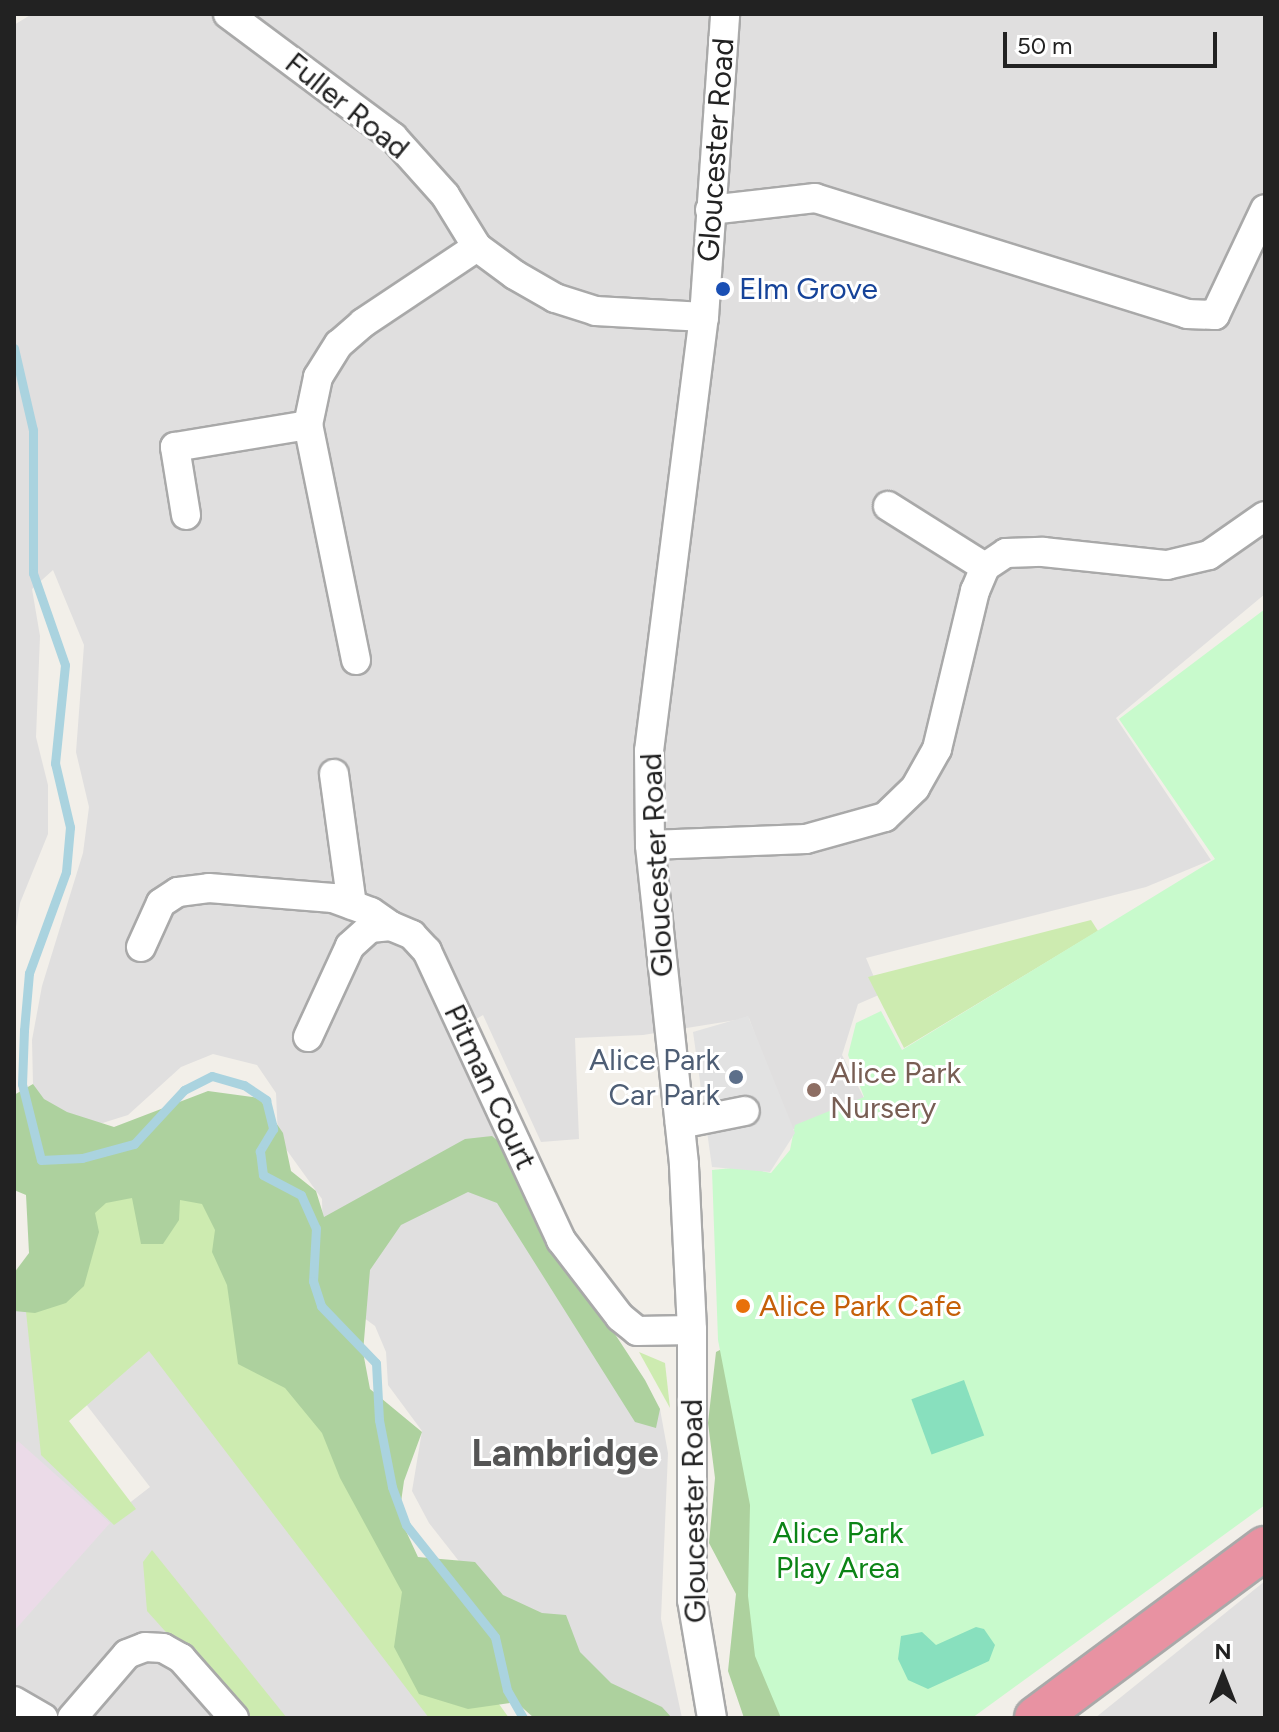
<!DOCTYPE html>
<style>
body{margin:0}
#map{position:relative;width:1279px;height:1732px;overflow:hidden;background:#f2efe9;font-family:Figtree,sans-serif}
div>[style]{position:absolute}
.residential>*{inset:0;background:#e0dfdf}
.industrial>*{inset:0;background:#ebdbe8}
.grass>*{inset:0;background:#cdebb0}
.forest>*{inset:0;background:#add19e}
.park>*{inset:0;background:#c8facc}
.pitch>*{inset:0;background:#88e0be;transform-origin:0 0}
.parking>*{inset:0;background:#e2e2e2}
.stream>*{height:9px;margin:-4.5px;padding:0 4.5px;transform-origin:4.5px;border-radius:4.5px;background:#aad3df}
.roads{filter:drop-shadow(2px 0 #a9a9a9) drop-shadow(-2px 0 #a9a9a9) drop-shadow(0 2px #a9a9a9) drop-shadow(0 -2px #a9a9a9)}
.minor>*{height:28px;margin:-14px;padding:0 14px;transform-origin:14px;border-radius:14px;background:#fff}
.highway>*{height:42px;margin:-21px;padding:0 21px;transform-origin:21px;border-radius:21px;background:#e892a2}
.dots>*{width:22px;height:22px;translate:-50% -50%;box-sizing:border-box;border:4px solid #fff;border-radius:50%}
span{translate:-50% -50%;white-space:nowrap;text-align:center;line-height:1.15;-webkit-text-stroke:6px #fff;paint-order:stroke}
.street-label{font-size:30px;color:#222}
.transit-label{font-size:30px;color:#164399}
.left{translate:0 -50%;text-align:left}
.service-label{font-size:30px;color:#4e5e75}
.right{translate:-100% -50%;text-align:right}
.education-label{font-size:30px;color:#785e54}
.food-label{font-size:30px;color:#c56008}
.park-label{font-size:30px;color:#0c8416}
.district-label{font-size:38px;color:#555;font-weight:700}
.frame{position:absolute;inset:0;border:16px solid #222;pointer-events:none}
.north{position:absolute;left:1183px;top:1636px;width:80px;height:80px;-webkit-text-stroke:6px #fff;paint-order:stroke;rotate:0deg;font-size:22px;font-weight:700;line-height:32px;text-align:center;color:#222}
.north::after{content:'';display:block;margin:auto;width:28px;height:36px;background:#222;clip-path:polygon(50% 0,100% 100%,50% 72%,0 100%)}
.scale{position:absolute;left:1003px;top:32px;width:214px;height:36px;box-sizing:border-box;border:4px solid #222;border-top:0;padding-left:10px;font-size:24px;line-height:28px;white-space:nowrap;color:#222;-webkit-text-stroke:6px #fff;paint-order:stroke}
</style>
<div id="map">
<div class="residential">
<i style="clip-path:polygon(32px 14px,1265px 14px,1265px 594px,1116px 718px,1211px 860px,1146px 887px,866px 958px,881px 994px,858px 1004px,842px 1055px,866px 1102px,789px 1131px,749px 1018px,643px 1035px,575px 1038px,579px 1139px,541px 1142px,483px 1015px,454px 1032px,547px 1229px,660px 1409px,668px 1453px,661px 1619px,682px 1718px,582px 1718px,429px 1523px,412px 1491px,422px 1431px,388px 1385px,386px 1352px,375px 1326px,341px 1301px,323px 1244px,322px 1199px,278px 1138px,276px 1093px,257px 1065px,213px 1054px,181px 1067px,128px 1115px,93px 1126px,50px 1114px,33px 1084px,32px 1040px,42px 986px,83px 853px,89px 807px,76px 752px,84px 645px,53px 570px,32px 589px,40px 636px,36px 737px,48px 785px,48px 834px,20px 903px,14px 939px,14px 25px)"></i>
<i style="clip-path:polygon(36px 1300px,47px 1435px,123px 1508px,150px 1487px,82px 1399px,160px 1331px,454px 1718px,14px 1718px,14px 1309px)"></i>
<i style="clip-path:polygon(1265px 1581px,1265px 1718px,1095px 1718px)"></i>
</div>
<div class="industrial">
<i style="clip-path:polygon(18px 1441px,110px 1523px,14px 1631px,14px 1447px)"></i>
</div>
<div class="grass">
<i style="clip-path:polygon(1091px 920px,1098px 931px,904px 1048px,868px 977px)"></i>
<i style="clip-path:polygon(218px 1136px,376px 1532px,509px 1718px,429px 1718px,149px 1351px,69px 1421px,136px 1509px,114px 1525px,41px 1455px,25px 1302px,70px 1189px)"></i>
<i style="clip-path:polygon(639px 1352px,665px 1363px,670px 1408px)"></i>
<i style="clip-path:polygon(152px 1550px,287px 1718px,243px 1718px,147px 1611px,143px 1562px)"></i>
</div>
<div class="forest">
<i style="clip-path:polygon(33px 1084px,44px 1099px,67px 1112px,114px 1127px,208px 1091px,259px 1098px,283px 1133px,291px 1171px,316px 1191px,324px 1217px,465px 1139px,492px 1136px,510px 1151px,547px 1230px,645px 1380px,660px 1409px,656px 1428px,635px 1422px,497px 1203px,468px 1192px,401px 1225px,370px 1270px,363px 1352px,370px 1389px,422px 1432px,404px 1481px,399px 1516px,418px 1557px,475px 1562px,503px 1595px,542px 1613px,566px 1615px,580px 1652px,611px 1683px,662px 1707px,672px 1718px,534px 1718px,516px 1702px,468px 1709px,419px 1694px,394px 1647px,402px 1592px,340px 1478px,322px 1433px,285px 1388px,238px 1364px,227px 1285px,212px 1252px,215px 1230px,202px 1204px,180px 1200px,179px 1220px,163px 1244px,141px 1244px,132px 1198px,106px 1203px,95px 1213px,99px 1232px,84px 1286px,66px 1303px,35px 1313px,14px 1311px,14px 1273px,29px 1253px,26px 1195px,14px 1190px,14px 1095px)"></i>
<i style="clip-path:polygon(741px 1339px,889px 1718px,744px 1718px,728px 1671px,736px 1594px,709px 1543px,715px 1478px,708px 1423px,716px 1352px)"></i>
</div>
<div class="park">
<i style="clip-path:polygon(1265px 609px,1265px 1505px,972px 1718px,781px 1718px,755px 1656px,748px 1596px,750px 1505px,718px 1340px,712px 1170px,742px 1167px,771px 1173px,790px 1150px,795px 1125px,864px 1097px,848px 1055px,856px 1023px,881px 1011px,902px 1050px,1215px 859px,1119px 719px)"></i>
</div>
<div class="pitch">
<i style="left:964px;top:1380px;width:59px;height:56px;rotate:70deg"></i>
<i style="clip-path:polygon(976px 1627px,984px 1629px,995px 1645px,989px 1661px,928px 1689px,908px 1680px,898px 1659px,901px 1636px,922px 1632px,936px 1645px)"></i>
</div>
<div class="parking">
<i style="clip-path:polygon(748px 1016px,795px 1133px,770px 1172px,712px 1167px,693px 1032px)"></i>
</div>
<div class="stream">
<i style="left:14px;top:348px;width:84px;rotate:77deg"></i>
<i style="left:33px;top:430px;width:143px;rotate:90deg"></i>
<i style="left:33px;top:573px;width:97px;rotate:70.8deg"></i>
<i style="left:65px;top:665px;width:99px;rotate:95.8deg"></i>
<i style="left:55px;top:763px;width:66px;rotate:76.8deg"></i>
<i style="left:70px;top:827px;width:45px;rotate:95.1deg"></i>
<i style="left:66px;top:872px;width:108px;rotate:110.1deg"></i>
<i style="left:29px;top:973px;width:57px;rotate:95deg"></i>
<i style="left:24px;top:1030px;width:54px;rotate:92.1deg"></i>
<i style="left:22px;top:1084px;width:78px;rotate:76deg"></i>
<i style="left:41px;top:1160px;width:41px;rotate:-2.8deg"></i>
<i style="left:82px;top:1158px;width:54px;rotate:-15.1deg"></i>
<i style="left:134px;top:1144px;width:74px;rotate:-47.2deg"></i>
<i style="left:184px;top:1090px;width:31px;rotate:-27deg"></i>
<i style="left:212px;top:1076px;width:33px;rotate:16deg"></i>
<i style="left:244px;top:1085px;width:27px;rotate:34deg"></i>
<i style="left:266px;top:1100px;width:30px;rotate:76deg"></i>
<i style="left:273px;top:1129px;width:26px;rotate:121deg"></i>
<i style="left:260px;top:1151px;width:24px;rotate:83deg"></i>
<i style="left:263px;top:1175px;width:43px;rotate:27.8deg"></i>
<i style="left:301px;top:1195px;width:36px;rotate:66deg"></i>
<i style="left:316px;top:1228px;width:53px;rotate:93.2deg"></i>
<i style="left:313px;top:1281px;width:26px;rotate:72deg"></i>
<i style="left:321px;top:1306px;width:79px;rotate:46deg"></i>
<i style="left:376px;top:1363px;width:57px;rotate:87deg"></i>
<i style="left:379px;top:1420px;width:68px;rotate:79deg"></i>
<i style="left:392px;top:1487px;width:40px;rotate:69.8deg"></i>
<i style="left:406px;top:1525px;width:143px;rotate:51.5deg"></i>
<i style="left:495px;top:1637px;width:54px;rotate:77.2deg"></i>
<i style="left:507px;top:1690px;width:32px;rotate:60deg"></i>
</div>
<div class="roads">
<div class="minor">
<i style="left:228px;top:14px;width:206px;rotate:36.7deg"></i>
<i style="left:393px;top:137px;width:78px;rotate:48.1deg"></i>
<i style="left:445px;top:195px;width:61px;rotate:58.4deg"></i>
<i style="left:477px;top:247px;width:47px;rotate:36.4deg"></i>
<i style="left:515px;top:275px;width:46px;rotate:29.9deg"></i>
<i style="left:555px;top:298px;width:43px;rotate:17.6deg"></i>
<i style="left:596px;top:311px;width:108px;rotate:3.2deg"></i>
<i style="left:710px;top:210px;width:106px;rotate:-6.5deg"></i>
<i style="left:815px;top:198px;width:390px;rotate:17.3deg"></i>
<i style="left:1187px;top:314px;width:28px;rotate:2deg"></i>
<i style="left:1215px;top:315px;width:117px;rotate:-64.7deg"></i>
<i style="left:888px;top:506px;width:115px;rotate:32.2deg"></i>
<i style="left:186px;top:515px;width:69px;rotate:-99.2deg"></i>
<i style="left:175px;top:447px;width:135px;rotate:-9.4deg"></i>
<i style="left:356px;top:660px;width:240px;rotate:-101.5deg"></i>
<i style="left:308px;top:425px;width:49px;rotate:-78.2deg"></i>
<i style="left:318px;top:377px;width:39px;rotate:-58deg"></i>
<i style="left:339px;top:344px;width:32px;rotate:-41deg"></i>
<i style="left:363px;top:323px;width:137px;rotate:-33.7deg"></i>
<i style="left:334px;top:774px;width:132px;rotate:82.2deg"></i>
<i style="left:650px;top:845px;width:156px;rotate:-2.2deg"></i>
<i style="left:806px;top:839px;width:82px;rotate:-15.6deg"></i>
<i style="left:885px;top:817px;width:42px;rotate:-44deg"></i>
<i style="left:915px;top:788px;width:45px;rotate:-60.6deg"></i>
<i style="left:937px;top:749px;width:163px;rotate:-76.5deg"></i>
<i style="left:975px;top:591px;width:26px;rotate:-67deg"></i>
<i style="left:985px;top:567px;width:25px;rotate:-34deg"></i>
<i style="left:1006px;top:553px;width:37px;rotate:-2deg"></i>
<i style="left:1043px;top:552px;width:125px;rotate:6deg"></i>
<i style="left:1167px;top:565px;width:43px;rotate:-13.4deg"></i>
<i style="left:1209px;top:555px;width:68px;rotate:-34.9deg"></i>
<i style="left:141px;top:947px;width:48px;rotate:-65.6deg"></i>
<i style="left:161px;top:903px;width:20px;rotate:-33deg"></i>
<i style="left:178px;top:892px;width:31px;rotate:-7deg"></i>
<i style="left:209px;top:888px;width:124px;rotate:4.6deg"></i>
<i style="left:333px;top:898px;width:40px;rotate:20.2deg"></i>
<i style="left:371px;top:912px;width:24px;rotate:35deg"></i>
<i style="left:308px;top:1037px;width:100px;rotate:-65.2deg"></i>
<i style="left:350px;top:946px;width:27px;rotate:-42deg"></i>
<i style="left:370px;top:928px;width:21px;rotate:-5deg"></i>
<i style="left:391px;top:926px;width:23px;rotate:23deg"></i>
<i style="left:412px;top:935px;width:22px;rotate:47deg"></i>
<i style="left:427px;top:951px;width:319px;rotate:65.1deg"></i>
<i style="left:561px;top:1240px;width:97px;rotate:52.5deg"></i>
<i style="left:620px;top:1317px;width:22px;rotate:39deg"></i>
<i style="left:637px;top:1331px;width:55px;rotate:-1deg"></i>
<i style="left:680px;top:1124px;width:66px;rotate:-11.3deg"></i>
<i style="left:14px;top:1701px;width:34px;rotate:30deg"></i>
<i style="left:72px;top:1718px;width:84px;rotate:-49.3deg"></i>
<i style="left:127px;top:1654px;width:19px;rotate:-21deg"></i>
<i style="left:145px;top:1647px;width:18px;rotate:3deg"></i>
<i style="left:163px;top:1648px;width:21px;rotate:29deg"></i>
<i style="left:181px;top:1658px;width:80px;rotate:48.5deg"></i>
<i style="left:712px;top:1718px;width:120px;rotate:-99.6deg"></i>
<i style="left:692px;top:1600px;width:270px;rotate:-90deg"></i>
<i style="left:692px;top:1330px;width:166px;rotate:-92.8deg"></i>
<i style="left:684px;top:1164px;width:321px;rotate:-96.1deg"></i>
<i style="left:650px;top:845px;width:94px;rotate:-90.6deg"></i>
<i style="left:649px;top:751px;width:437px;rotate:-82.8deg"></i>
<i style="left:704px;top:317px;width:304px;rotate:-86deg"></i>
</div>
<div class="highway">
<i style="left:1036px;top:1718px;width:285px;rotate:-36.6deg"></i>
</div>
</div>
<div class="dots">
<i style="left:723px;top:289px;background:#1a4fb4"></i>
<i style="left:736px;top:1077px;background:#5c6f8a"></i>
<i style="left:814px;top:1090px;background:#8d6e63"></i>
<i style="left:743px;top:1306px;background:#e8710a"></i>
</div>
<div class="street-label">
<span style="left:347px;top:106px;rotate:39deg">Fuller Road</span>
<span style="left:716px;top:150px;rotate:-86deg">Gloucester Road</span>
<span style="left:657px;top:865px;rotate:-93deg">Gloucester Road</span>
<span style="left:490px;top:1087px;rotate:65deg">Pitman Court</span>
<span style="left:694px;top:1511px;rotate:-91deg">Gloucester Road</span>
</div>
<div class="transit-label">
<span class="left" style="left:739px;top:289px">Elm Grove</span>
</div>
<div class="service-label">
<span class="right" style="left:720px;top:1077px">Alice Park<br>Car Park</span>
</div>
<div class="education-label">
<span class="left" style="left:830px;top:1090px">Alice Park<br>Nursery</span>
</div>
<div class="food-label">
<span class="left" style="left:759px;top:1306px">Alice Park Cafe</span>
</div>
<div class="park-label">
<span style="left:838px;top:1550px">Alice Park<br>Play Area</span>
</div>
<div class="district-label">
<span style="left:565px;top:1454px">Lambridge</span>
</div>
<div class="frame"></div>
<div class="north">N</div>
<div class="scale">50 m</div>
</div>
